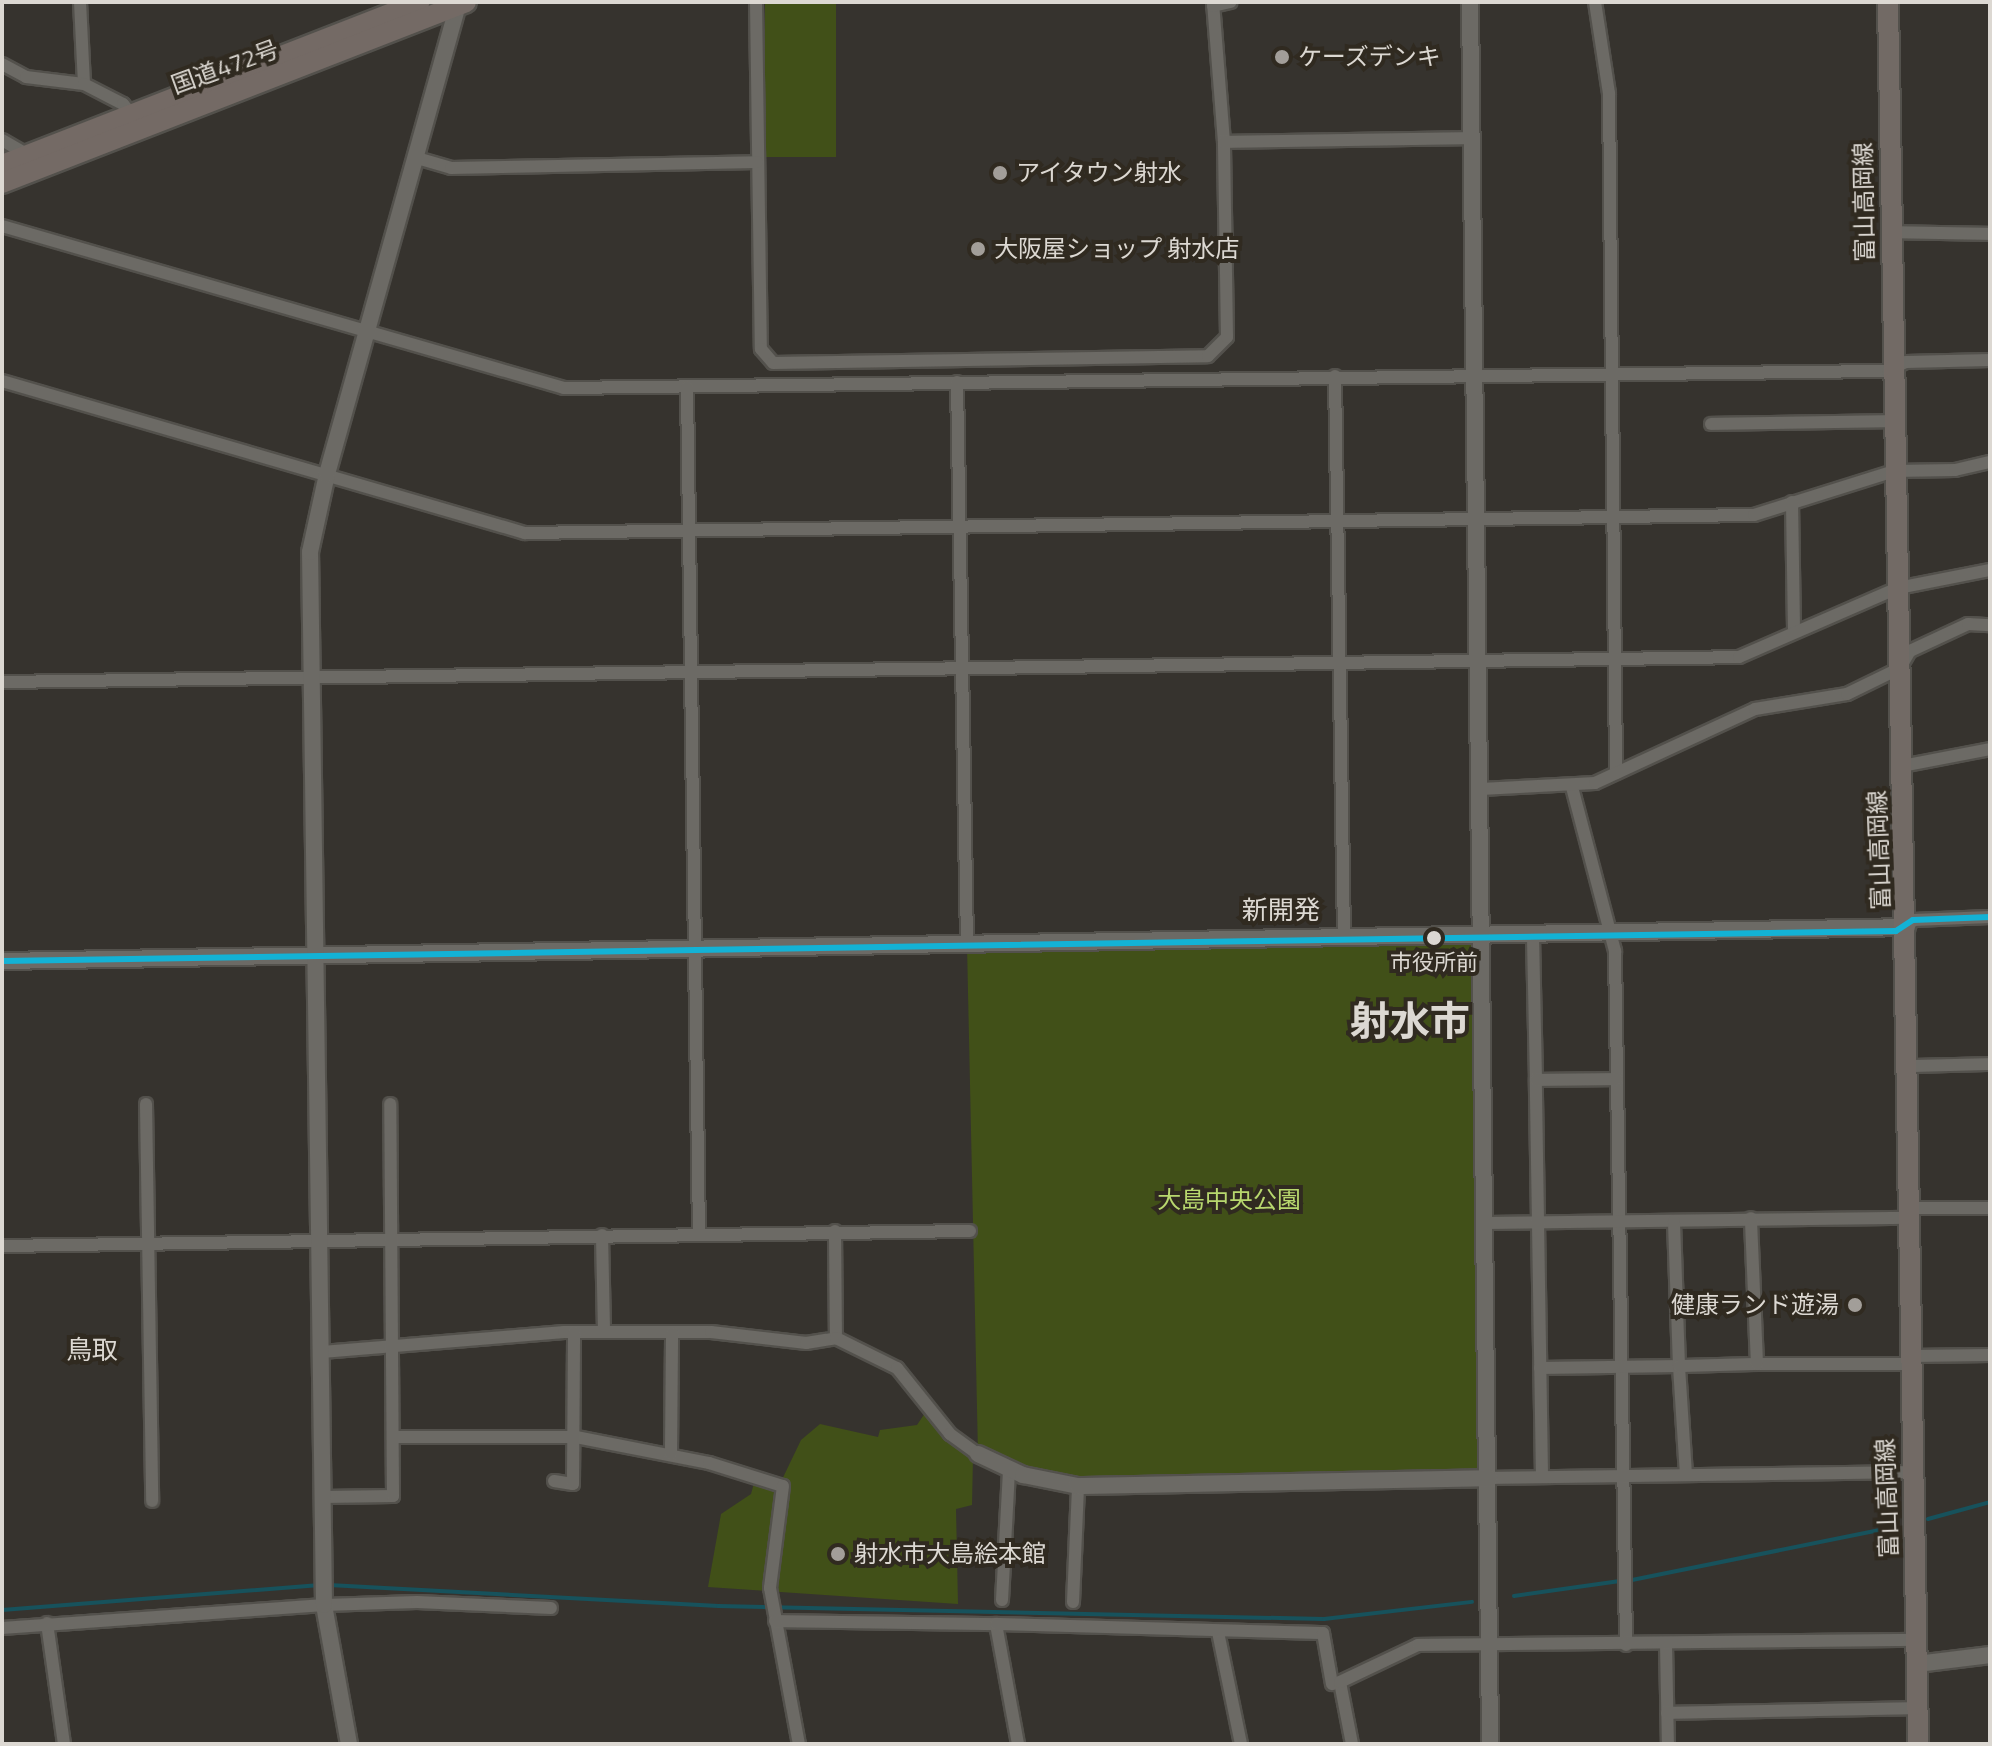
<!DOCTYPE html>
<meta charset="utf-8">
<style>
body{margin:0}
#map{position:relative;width:1992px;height:1746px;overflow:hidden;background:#36332e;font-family:"Titillium Web","Noto Sans JP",sans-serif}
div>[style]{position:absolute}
.green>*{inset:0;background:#415018;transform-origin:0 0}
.stream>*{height:4px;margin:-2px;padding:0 2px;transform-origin:2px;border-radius:2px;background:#17525c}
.roads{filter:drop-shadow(2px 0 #53514c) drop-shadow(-2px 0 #53514c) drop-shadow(0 2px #53514c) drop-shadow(0 -2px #53514c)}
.minor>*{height:12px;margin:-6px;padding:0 6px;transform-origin:6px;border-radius:6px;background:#6c6a65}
.tertiary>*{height:16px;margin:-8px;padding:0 8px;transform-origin:8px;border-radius:8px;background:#6c6a65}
.primary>*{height:20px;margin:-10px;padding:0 10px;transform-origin:10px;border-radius:10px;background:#726a65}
.trunk>*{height:20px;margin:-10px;padding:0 10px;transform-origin:10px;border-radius:10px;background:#746a65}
.bus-1>*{height:6px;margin:-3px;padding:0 3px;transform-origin:3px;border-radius:3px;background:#13b2d5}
.dots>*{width:22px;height:22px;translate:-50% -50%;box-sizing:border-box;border:4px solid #302a20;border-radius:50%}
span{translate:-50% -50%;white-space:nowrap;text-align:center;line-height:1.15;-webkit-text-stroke:8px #302a20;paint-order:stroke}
.bus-label{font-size:22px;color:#dcd8d2}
.poi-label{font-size:24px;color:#dcd8d2}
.left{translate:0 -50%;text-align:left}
.right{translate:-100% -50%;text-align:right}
.street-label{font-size:24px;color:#dcd8d2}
.park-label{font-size:24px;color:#b8d86e}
.neighbourhood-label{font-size:26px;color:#dcd8d2}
.town-label{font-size:40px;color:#dcd8d2;font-weight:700}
.frame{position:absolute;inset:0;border:4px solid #dcd8d2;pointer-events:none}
</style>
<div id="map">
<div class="green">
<i style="left:765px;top:2px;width:71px;height:155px"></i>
<i style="clip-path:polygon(1482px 938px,1488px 1477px,1054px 1482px,978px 1454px,967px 945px)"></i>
<i style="clip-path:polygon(925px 1413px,973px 1457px,972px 1505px,956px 1509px,958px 1604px,708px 1587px,721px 1514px,751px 1494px,754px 1483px,777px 1490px,801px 1440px,820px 1424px,878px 1437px,880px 1430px,917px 1425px)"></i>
</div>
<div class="stream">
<i style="left:1928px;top:1519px;width:64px;rotate:-15.3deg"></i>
<i style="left:1632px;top:1580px;width:269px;rotate:-11.4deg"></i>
<i style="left:329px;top:1585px;width:390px;rotate:3.1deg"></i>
<i style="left:718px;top:1606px;width:606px;rotate:1.23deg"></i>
<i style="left:1324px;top:1619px;width:149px;rotate:-6.6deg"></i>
<i style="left:1514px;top:1596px;width:107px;rotate:-8.1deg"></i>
<i style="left:2px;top:1610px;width:319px;rotate:-4.5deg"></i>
</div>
<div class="roads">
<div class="minor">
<i style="left:80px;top:2px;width:82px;rotate:87.2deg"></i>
<i style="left:756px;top:2px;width:347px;rotate:89.2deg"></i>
<i style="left:761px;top:349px;width:18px;rotate:49deg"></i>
<i style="left:773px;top:363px;width:435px;rotate:-0.9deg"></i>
<i style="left:1208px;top:356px;width:27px;rotate:-45deg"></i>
<i style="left:1227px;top:337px;width:195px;rotate:-90.9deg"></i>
<i style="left:1224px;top:142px;width:140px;rotate:-94.5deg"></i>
<i style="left:1595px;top:2px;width:92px;rotate:81.3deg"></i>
<i style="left:1609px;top:93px;width:680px;rotate:89.41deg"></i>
<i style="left:1213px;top:6px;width:18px;rotate:-13deg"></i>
<i style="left:2px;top:64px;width:27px;rotate:28deg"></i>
<i style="left:26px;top:77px;width:58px;rotate:6.9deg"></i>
<i style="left:84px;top:84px;width:44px;rotate:27.1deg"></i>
<i style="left:123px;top:104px;width:13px;rotate:51deg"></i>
<i style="left:2px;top:140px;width:30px;rotate:30deg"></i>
<i style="left:1224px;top:142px;width:247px;rotate:-0.9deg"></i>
<i style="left:417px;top:158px;width:35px;rotate:16deg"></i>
<i style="left:451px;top:168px;width:306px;rotate:-1.1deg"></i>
<i style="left:2px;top:226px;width:585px;rotate:16.08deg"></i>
<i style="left:564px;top:388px;width:1324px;rotate:-0.74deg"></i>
<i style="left:1888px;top:371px;width:20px;rotate:-27deg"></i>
<i style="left:1906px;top:362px;width:84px;rotate:-1.4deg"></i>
<i style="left:1890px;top:232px;width:100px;rotate:1.1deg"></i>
<i style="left:1335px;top:376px;width:561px;rotate:89.08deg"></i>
<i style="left:2px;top:381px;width:545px;rotate:16.21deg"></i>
<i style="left:525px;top:533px;width:1229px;rotate:-0.84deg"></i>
<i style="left:1754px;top:515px;width:147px;rotate:-17.4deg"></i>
<i style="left:1894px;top:471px;width:61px;rotate:-0.9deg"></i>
<i style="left:1955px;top:470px;width:36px;rotate:-13deg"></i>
<i style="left:957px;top:382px;width:562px;rotate:88.98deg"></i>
<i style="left:687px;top:387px;width:847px;rotate:89.19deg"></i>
<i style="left:1711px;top:424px;width:183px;rotate:-0.9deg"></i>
<i style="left:1792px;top:502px;width:129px;rotate:89.1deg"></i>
<i style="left:2px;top:682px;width:1737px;rotate:-0.82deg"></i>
<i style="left:1739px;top:657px;width:173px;rotate:-23.5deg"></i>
<i style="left:1898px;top:588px;width:94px;rotate:-11.1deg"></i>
<i style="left:1902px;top:766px;width:90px;rotate:-10.9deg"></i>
<i style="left:1572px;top:787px;width:170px;rotate:75.3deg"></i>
<i style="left:1615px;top:951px;width:694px;rotate:89.09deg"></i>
<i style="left:1481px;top:789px;width:114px;rotate:-3deg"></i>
<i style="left:1595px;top:783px;width:176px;rotate:-24.8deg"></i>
<i style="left:1755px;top:709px;width:93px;rotate:-9.3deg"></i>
<i style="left:1847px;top:694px;width:59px;rotate:-26.1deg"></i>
<i style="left:1900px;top:668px;width:20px;rotate:-60deg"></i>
<i style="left:1910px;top:651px;width:64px;rotate:-25deg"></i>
<i style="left:1968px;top:624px;width:22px;rotate:3deg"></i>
<i style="left:1907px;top:927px;width:9px;rotate:-49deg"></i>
<i style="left:1913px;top:920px;width:77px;rotate:-2.2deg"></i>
<i style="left:1533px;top:937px;width:143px;rotate:88.8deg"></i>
<i style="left:1909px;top:1066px;width:81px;rotate:-1.4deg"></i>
<i style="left:146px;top:1104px;width:397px;rotate:89.1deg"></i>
<i style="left:1910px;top:1208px;width:80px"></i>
<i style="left:1487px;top:1223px;width:424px;rotate:-0.7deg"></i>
<i style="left:835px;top:1231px;width:107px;rotate:89.5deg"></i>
<i style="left:602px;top:1235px;width:97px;rotate:88.8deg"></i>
<i style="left:2px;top:1246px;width:968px;rotate:-0.89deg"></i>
<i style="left:322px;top:1352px;width:243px;rotate:-4.7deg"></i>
<i style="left:564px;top:1332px;width:147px"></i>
<i style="left:711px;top:1332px;width:96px;rotate:6.6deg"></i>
<i style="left:806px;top:1343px;width:30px;rotate:-9deg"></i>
<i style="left:836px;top:1338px;width:68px;rotate:26.2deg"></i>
<i style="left:897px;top:1368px;width:85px;rotate:51.2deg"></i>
<i style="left:950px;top:1434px;width:34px;rotate:36deg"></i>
<i style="left:1911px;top:1356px;width:79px;rotate:-0.7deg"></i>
<i style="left:1757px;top:1364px;width:153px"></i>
<i style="left:1540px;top:1368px;width:139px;rotate:-0.8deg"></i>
<i style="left:1679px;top:1366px;width:145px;rotate:-92deg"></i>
<i style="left:394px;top:1437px;width:182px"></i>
<i style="left:576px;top:1437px;width:136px;rotate:11.1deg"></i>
<i style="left:709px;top:1463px;width:77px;rotate:17.3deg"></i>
<i style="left:783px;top:1486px;width:103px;rotate:97.3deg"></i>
<i style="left:770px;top:1588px;width:159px;rotate:79.5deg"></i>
<i style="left:671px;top:1454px;width:121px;rotate:-89.5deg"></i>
<i style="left:1686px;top:1475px;width:109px;rotate:-93.7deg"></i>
<i style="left:1679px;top:1366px;width:78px;rotate:-1.5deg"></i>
<i style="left:1757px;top:1364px;width:146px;rotate:-92.4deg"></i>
<i style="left:1542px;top:1477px;width:397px;rotate:-90.9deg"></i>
<i style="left:1536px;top:1080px;width:81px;rotate:-0.7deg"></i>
<i style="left:1490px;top:1478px;width:421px;rotate:-0.8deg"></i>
<i style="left:554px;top:1481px;width:19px;rotate:9deg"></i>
<i style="left:573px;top:1484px;width:152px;rotate:-89.6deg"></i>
<i style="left:323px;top:1497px;width:70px;rotate:-0.8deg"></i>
<i style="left:393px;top:1496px;width:392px;rotate:-90.4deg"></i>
<i style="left:1002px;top:1600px;width:131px;rotate:-86.9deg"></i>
<i style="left:1073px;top:1602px;width:116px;rotate:-87.5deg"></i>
<i style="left:775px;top:1621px;width:221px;rotate:0.8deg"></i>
<i style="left:47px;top:1623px;width:122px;rotate:82deg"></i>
<i style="left:2px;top:1628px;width:323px;rotate:-4.1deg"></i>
<i style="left:324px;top:1605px;width:93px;rotate:-1.8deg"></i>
<i style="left:417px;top:1602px;width:134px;rotate:2.6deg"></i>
<i style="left:1218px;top:1632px;width:114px;rotate:78.4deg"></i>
<i style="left:1666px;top:1644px;width:100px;rotate:88.9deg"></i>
<i style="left:1667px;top:1713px;width:250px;rotate:-1.1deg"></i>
<i style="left:1018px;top:1744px;width:122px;rotate:-100.4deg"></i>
<i style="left:996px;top:1624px;width:327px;rotate:1.6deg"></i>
<i style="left:1323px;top:1633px;width:52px;rotate:80deg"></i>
<i style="left:1352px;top:1744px;width:63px;rotate:-101deg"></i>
<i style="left:1340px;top:1682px;width:86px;rotate:-25.4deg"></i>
<i style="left:1418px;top:1645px;width:498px;rotate:-0.6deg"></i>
</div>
<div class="tertiary">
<i style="left:1470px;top:2px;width:1742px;rotate:89.34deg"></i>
<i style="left:2px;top:961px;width:1905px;rotate:-1.02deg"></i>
<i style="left:978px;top:1454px;width:50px;rotate:25deg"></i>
<i style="left:1023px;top:1475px;width:56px;rotate:11.3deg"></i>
<i style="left:1078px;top:1486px;width:412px;rotate:-1.1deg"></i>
<i style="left:1917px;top:1664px;width:74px;rotate:-7deg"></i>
<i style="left:349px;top:1744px;width:141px;rotate:-100.2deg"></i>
<i style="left:324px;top:1605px;width:1053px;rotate:-90.76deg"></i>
<i style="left:310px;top:552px;width:80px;rotate:-77.7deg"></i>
<i style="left:327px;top:474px;width:490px;rotate:-74.4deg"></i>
</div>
<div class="primary">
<i style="left:1888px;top:2px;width:1742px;rotate:89.01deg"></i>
</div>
<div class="trunk">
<i style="left:2px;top:165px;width:448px;rotate:-21.3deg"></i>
<i style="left:2px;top:183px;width:498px;rotate:-21.3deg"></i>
</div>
</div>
<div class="bus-1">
<i style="left:2px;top:961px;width:1894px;rotate:-0.91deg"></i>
<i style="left:1896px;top:931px;width:20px;rotate:-33deg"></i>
<i style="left:1913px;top:920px;width:77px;rotate:-2.2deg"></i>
</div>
<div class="dots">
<i style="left:1282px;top:57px;background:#a29e99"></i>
<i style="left:1000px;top:173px;background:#a29e99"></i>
<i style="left:978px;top:249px;background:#a29e99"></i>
<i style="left:1434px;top:938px;background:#dcd8d2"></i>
<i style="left:1855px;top:1305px;background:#a29e99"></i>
<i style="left:838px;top:1554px;background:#a29e99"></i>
</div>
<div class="bus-label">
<span style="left:1434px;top:963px">市役所前</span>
</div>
<div class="poi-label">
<span class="left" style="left:1298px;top:57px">ケーズデンキ</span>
<span class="left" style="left:1016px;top:173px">アイタウン射水</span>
<span class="left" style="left:994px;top:249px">大阪屋ショップ 射水店</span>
<span class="right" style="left:1839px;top:1305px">健康ランド遊湯</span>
<span class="left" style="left:854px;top:1554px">射水市大島絵本館</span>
</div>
<div class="street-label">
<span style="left:225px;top:67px;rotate:-20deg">国道472号</span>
<span style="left:1864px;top:202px;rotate:-91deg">富山高岡線</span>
<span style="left:1879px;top:850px;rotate:-92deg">富山高岡線</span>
<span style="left:1887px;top:1498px;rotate:-92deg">富山高岡線</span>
</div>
<div class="park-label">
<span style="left:1229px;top:1200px">大島中央公園</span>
</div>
<div class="neighbourhood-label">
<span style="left:1281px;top:910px">新開発</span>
<span style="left:92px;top:1350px">鳥取</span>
</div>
<div class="town-label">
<span style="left:1410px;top:1021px">射水市</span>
</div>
<div class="frame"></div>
</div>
